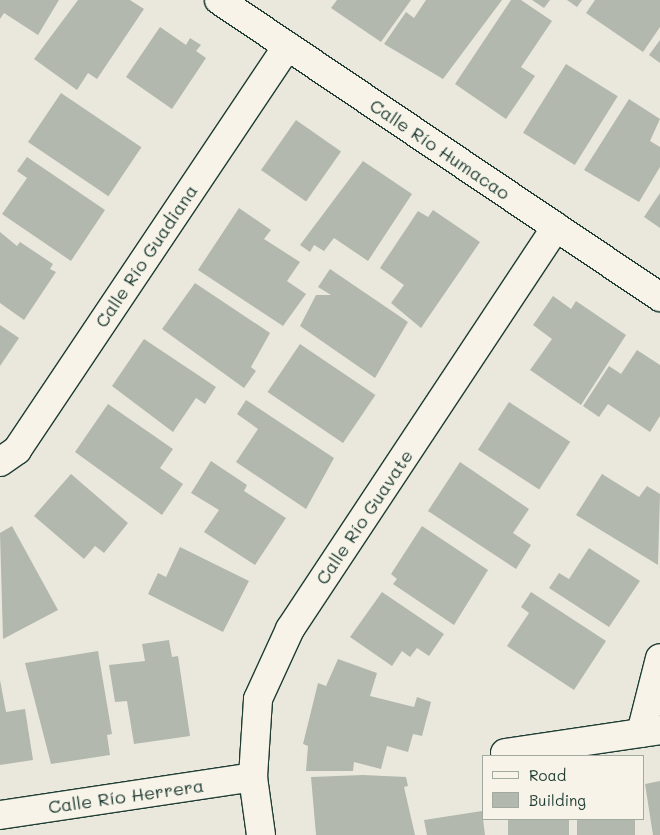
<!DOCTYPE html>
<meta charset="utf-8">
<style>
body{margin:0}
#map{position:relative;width:660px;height:835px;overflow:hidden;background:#eae8dd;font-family:Mali,sans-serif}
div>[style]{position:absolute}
.building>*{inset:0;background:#b2b8ae;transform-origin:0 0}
.roads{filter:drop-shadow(1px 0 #1f3d34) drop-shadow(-1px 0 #1f3d34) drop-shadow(0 1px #1f3d34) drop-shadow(0 -1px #1f3d34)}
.street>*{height:28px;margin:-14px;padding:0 14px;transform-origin:14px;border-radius:14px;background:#f7f3e8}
span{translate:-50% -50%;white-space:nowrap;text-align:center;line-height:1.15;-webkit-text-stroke:4px #f7f3e8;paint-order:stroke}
.street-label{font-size:18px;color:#1f3d34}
.legend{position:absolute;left:482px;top:755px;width:162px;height:65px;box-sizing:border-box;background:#f7f3e8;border:1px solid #a1aaa0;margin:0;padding:6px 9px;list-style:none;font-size:15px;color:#1f3d34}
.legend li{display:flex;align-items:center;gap:10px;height:25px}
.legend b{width:25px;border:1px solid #a1aaa0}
</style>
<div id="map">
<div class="building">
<i style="clip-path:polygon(0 0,59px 0,38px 35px,4px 13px,0 19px)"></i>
<i style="clip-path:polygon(78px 0,130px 0,144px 9px,97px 79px,88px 73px,77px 90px,34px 59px)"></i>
<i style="clip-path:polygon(337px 0,411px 0,381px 42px,331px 8px)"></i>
<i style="clip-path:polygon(426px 0,502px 0,443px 79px,384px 44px,406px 12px,414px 18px)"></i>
<i style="clip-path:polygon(511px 0,521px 0,552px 21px,521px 67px,535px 76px,506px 119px,455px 84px)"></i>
<i style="clip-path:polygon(532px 0,550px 0,544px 8px)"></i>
<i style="clip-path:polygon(567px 0,582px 0,577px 7px)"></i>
<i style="clip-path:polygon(595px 0,660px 0,660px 27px,643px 52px,586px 13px)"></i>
<i style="clip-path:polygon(160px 27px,186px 45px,190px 38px,201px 45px,196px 51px,206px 58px,172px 109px,126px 77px)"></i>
<i style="clip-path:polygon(660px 40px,660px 63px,649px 55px)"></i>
<i style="left:566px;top:64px;width:61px;height:81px;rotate:32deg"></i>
<i style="left:61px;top:93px;width:97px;height:59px;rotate:34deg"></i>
<i style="clip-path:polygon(629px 99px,660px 119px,650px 141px,660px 147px,660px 167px,639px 202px,584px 170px)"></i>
<i style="left:296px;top:120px;width:55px;height:61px;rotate:35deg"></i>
<i style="clip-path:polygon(27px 157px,105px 210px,71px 261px,2px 214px,27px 178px,17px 171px)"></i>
<i style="clip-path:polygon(363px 161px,412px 194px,368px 261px,334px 238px,324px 251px,314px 245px,310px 252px,300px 245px)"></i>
<i style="clip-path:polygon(660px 193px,660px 228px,644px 217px)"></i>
<i style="clip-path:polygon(239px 208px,271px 230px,264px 239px,300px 262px,287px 281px,306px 294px,283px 326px,198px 270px)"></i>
<i style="clip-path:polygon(433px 210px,480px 242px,421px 328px,391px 303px,404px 285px,380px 268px,418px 211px,428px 217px)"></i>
<i style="clip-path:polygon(0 232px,17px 246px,20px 242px,53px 264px,50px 269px,56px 272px,24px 320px,0 303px)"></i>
<i style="clip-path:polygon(330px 269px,408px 322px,375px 378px,300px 326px,316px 295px,331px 295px,318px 287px)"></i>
<i style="clip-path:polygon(195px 283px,270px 333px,251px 367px,256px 371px,244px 388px,162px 329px)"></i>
<i style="clip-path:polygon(553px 296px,571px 309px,576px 301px,626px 335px,581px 405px,530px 370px,552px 339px,533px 325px)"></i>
<i style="clip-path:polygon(0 325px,19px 338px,0 366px)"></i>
<i style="clip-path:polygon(144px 339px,216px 387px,205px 404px,196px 398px,173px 432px,112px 386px)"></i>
<i style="left:300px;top:344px;width:91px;height:58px;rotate:34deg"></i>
<i style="clip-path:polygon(637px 350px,660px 365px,660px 416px,650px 432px,608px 404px,599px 417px,583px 406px,609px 366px,621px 374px)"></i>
<i style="clip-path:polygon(246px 400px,334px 458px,306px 509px,236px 462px,258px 429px,237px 414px)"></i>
<i style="left:509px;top:402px;width:73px;height:57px;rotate:33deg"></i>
<i style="clip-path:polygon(108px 404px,173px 449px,160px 468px,183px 484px,162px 515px,75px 452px)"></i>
<i style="clip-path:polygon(211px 461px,247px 485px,244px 491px,286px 518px,255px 565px,204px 532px,219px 510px,191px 493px)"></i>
<i style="clip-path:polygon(460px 462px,529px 509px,513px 533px,531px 545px,516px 569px,428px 511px)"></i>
<i style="clip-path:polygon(71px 474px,128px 523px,104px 553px,95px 546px,84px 559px,34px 516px)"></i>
<i style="clip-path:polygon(602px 474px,639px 497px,647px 486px,660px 494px,658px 565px,576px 515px)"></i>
<i style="clip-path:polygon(12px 526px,58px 610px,3px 639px,0 533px)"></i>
<i style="clip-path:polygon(422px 526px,488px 570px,454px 625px,393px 584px,397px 579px,391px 574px)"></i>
<i style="clip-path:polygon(180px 547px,249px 581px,223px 632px,148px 594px,158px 573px,166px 577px)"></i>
<i style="clip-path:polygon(589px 548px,640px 581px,609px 627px,549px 588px,559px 573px,569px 579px)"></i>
<i style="clip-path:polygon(382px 592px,444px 634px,429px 656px,417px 648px,410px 657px,402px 651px,392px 666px,350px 637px)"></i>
<i style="clip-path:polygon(531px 592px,606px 641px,574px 690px,507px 646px,529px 613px,521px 607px)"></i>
<i style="clip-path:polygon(169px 640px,172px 657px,178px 656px,190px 736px,134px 744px,127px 701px,115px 702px,109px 665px,145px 661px,142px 644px)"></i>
<i style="clip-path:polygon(98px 651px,112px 734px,107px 735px,110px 755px,51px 764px,25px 663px)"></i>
<i style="clip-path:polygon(338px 659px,377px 673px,370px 696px,414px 707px,417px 697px,431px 702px,422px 736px,413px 734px,408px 752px,387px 746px,381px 769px,354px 762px,353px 771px,306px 771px,308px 746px,303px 744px,318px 683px,326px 686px)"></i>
<i style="clip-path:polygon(0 680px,6px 712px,25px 709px,33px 760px,0 765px)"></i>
<i style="clip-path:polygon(363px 775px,406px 777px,408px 786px,404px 787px,415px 835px,316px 835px,311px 777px)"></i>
<i style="clip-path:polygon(660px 781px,660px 835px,653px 835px,645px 784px)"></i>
<i style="clip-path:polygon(482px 811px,485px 835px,427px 835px,424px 820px)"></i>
<i style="left:508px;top:819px;width:61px;height:16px"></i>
<i style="left:577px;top:819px;width:58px;height:16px"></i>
</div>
<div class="roads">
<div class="street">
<i style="left:219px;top:0;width:532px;rotate:33.96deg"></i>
<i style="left:0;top:462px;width:21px;rotate:-35deg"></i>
<i style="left:17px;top:450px;width:486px;rotate:-56.2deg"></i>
<i style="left:641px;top:733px;width:77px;rotate:-75.8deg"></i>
<i style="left:505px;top:753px;width:157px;rotate:-8.4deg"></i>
<i style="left:0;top:815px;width:256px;rotate:-8.5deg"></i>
<i style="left:261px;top:835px;width:59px;rotate:-97.9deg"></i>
<i style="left:253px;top:777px;width:78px;rotate:-86.3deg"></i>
<i style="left:258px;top:699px;width:77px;rotate:-65.4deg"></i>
<i style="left:290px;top:629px;width:482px;rotate:-56.5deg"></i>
</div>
</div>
<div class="street-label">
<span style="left:440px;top:149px;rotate:34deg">Calle Río Humacao</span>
<span style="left:146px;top:256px;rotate:-56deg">Calle Río Guadiana</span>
<span style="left:364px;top:517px;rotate:-56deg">Calle Río Guavate</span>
<span style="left:126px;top:796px;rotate:-8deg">Calle Río Herrera</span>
</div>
<ul class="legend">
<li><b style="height:6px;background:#f7f3e8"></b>Road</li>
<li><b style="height:14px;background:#b2b8ae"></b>Building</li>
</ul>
</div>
